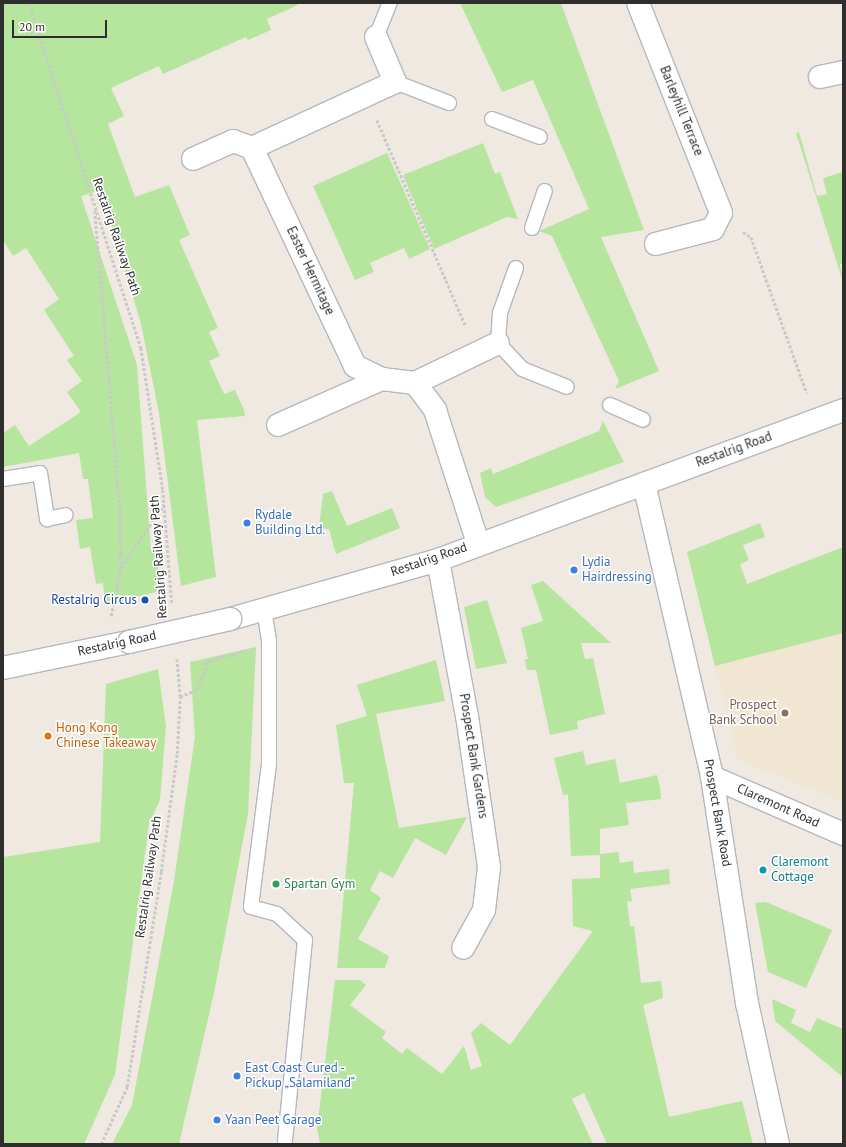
<!DOCTYPE html>
<meta charset="utf-8">
<style>
body{margin:0}
#map{position:relative;width:846px;height:1147px;overflow:hidden;background:#efe9e1;font-family:"PT Sans",sans-serif}
div>[style]{position:absolute}
.education>*{inset:0;background:#f0e6d1}
.green>*{inset:0;background:#b6e59e}
.path>*{height:2.5px;margin-top:-1.25px;transform-origin:0;background:repeating-linear-gradient(90deg,#c9c9c9 0 3px,transparent 0 5px)}
.roads{filter:drop-shadow(1px 0 #b4b7c1) drop-shadow(-1px 0 #b4b7c1) drop-shadow(0 1px #b4b7c1) drop-shadow(0 -1px #b4b7c1)}
.lane>*{height:14px;margin:-7px;padding:0 7px;transform-origin:7px;border-radius:7px;background:#fff}
.street>*{height:22px;margin:-11px;padding:0 11px;transform-origin:11px;border-radius:11px;background:#fff}
.secondary>*{height:22px;margin:-11px;padding:0 11px;transform-origin:11px;border-radius:11px;background:#fff}
.bridges{filter:drop-shadow(1px 0 #b4b7c1) drop-shadow(-1px 0 #b4b7c1) drop-shadow(0 1px #b4b7c1) drop-shadow(0 -1px #b4b7c1)}
.secondary-bridge>*{height:22px;margin:-11px;padding:0 11px;transform-origin:11px;border-radius:11px;background:#fff}
.dots>*{width:11px;height:11px;translate:-50% -50%;box-sizing:border-box;border:2px solid #fff;border-radius:50%}
span{translate:-50% -50%;white-space:nowrap;text-align:center;line-height:1.15;-webkit-text-stroke:3px #fff;paint-order:stroke}
.street-label{font-size:13px;color:#2e2e2e}
.shop-label{font-size:13px;color:#366cbe}
.left{translate:0 -50%;text-align:left}
.transit-label{font-size:13px;color:#164399}
.right{translate:-100% -50%;text-align:right}
.education-label{font-size:13px;color:#785e54}
.food-label{font-size:13px;color:#c56008}
.culture-label{font-size:13px;color:#0d838f}
.leisure-label{font-size:13px;color:#27864d}
.frame{position:absolute;inset:0;border:4px solid #2e2e2e;pointer-events:none}
.scale{position:absolute;left:12px;top:20px;width:95px;height:18px;box-sizing:border-box;border:2px solid #2e2e2e;border-top:0;padding-left:5px;font-size:12px;line-height:14px;white-space:nowrap;color:#2e2e2e;-webkit-text-stroke:3px #fff;paint-order:stroke}
</style>
<div id="map">
<div class="education">
<i style="clip-path:polygon(843px 633px,843px 802px,738px 759px,715px 666px)"></i>
</div>
<div class="green">
<i style="clip-path:polygon(3px 3px,302px 3px,267px 19px,271px 30px,255px 37px,248px 40px,246px 37px,163px 74px,159px 66px,111px 88px,124px 116px,108px 124px,135px 197px,169px 185px,190px 235px,179px 240px,218px 328px,209px 332px,220px 356px,209px 361px,224px 394px,235px 390px,244px 410px,245px 416px,197px 420px,216px 577px,181px 586px,159px 413px,141px 324px,101px 190px,81px 196px,137px 365px,151px 550px,157px 557px,160px 591px,105px 605px,103px 583px,96px 584px,90px 547px,80px 549px,76px 520px,93px 518px,88px 479px,83px 479px,79px 453px,3px 467px,3px 433px,15px 425px,29px 446px,81px 412px,67px 392px,82px 381px,67px 360px,74px 356px,44px 310px,59px 299px,26px 248px,13px 256px,3px 240px)"></i>
<i style="clip-path:polygon(460px 3px,561px 3px,644px 230px,601px 237px,659px 371px,615px 389px,619px 381px,552px 236px,539px 231px,589px 209px,533px 80px,502px 92px)"></i>
<i style="clip-path:polygon(799px 132px,817px 196px,827px 194px,823px 178px,843px 172px,843px 263px,840px 264px,843px 282px,796px 133px)"></i>
<i style="clip-path:polygon(483px 143px,495px 174px,500px 172px,518px 219px,507px 217px,434px 249px,403px 175px)"></i>
<i style="clip-path:polygon(387px 153px,430px 249px,409px 259px,404px 248px,370px 263px,374px 272px,355px 280px,313px 186px)"></i>
<i style="clip-path:polygon(603px 421px,624px 462px,496px 507px,485px 497px,480px 473px,491px 468px,493px 474px,599px 431px)"></i>
<i style="clip-path:polygon(332px 491px,347px 526px,392px 508px,400px 528px,336px 554px,329px 529px,319px 528px,323px 494px)"></i>
<i style="clip-path:polygon(760px 523px,765px 537px,743px 545px,749px 560px,740px 564px,747px 584px,843px 547px,843px 633px,715px 666px,687px 552px)"></i>
<i style="clip-path:polygon(543px 581px,611px 643px,581px 643px,585px 659px,593px 658px,605px 714px,577px 721px,578px 729px,550px 735px,536px 670px,527px 670px,525px 659px,528px 659px,521px 628px,543px 621px,531px 585px)"></i>
<i style="clip-path:polygon(487px 600px,507px 663px,476px 669px,464px 607px)"></i>
<i style="clip-path:polygon(256px 647px,248px 814px,214px 993px,179px 1144px,112px 1144px,132px 1105px,174px 881px,195px 736px,190px 662px)"></i>
<i style="clip-path:polygon(436px 660px,445px 701px,376px 714px,399px 828px,467px 817px,446px 855px,415px 838px,393px 878px,380px 871px,370px 890px,381px 898px,358px 939px,389px 956px,385px 968px,337px 968px,354px 783px,344px 783px,336px 725px,367px 716px,357px 685px)"></i>
<i style="clip-path:polygon(158px 669px,166px 726px,160px 800px,149px 824px,115px 1075px,84px 1144px,3px 1144px,3px 857px,100px 842px,106px 684px)"></i>
<i style="clip-path:polygon(583px 751px,586px 765px,615px 759px,620px 783px,657px 775px,660px 787px,661px 799px,626px 803px,629px 825px,600px 829px,600px 854px,618px 852px,620px 863px,633px 861px,634px 873px,669px 869px,670px 884px,630px 889px,632px 901px,627px 902px,630px 926px,634px 926px,641px 983px,661px 981px,663px 998px,643px 1005px,669px 1117px,742px 1101px,753px 1144px,607px 1144px,584px 1093px,572px 1099px,593px 1144px,320px 1144px,317px 1128px,335px 980px,360px 980px,366px 985px,350px 1005px,386px 1032px,382px 1038px,402px 1054px,407px 1048px,442px 1074px,464px 1046px,471px 1070px,482px 1066px,471px 1033px,481px 1023px,510px 1045px,593px 931px,573px 926px,572px 879px,600px 878px,600px 855px,571px 856px,568px 794px,563px 795px,554px 758px)"></i>
<i style="clip-path:polygon(766px 902px,832px 930px,806px 988px,768px 972px,755px 903px)"></i>
<i style="clip-path:polygon(772px 999px,796px 1010px,791px 1023px,810px 1032px,817px 1018px,843px 1029px,843px 1077px,775px 1021px)"></i>
</div>
<div class="path">
<i style="left:29px;top:3px;width:363px;rotate:72deg"></i>
<i style="left:141px;top:348px;width:144px;rotate:81.2deg"></i>
<i style="left:163px;top:490px;width:115px;rotate:85.5deg"></i>
<i style="left:377px;top:120px;width:225px;rotate:66.7deg"></i>
<i style="left:95px;top:211px;width:297px;rotate:85.2deg"></i>
<i style="left:120px;top:507px;width:62px;rotate:89.1deg"></i>
<i style="left:121px;top:569px;width:50px;rotate:101.5deg"></i>
<i style="left:743px;top:232px;width:9px;rotate:32deg"></i>
<i style="left:751px;top:237px;width:166px;rotate:70.3deg"></i>
<i style="left:121px;top:568px;width:77px;rotate:-56.1deg"></i>
<i style="left:180px;top:697px;width:20px;rotate:-24deg"></i>
<i style="left:198px;top:689px;width:28px;rotate:-72deg"></i>
<i style="left:207px;top:662px;width:41px;rotate:-17.1deg"></i>
<i style="left:101px;top:1144px;width:63px;rotate:-65.5deg"></i>
<i style="left:127px;top:1087px;width:218px;rotate:-81deg"></i>
<i style="left:161px;top:872px;width:119px;rotate:-82.3deg"></i>
<i style="left:177px;top:754px;width:57px;rotate:-87deg"></i>
<i style="left:180px;top:697px;width:38px;rotate:-95deg"></i>
</div>
<div class="roads">
<div class="lane">
<i style="left:376px;top:37px;width:37px;rotate:-68deg"></i>
<i style="left:395px;top:82px;width:58px;rotate:21.3deg"></i>
<i style="left:492px;top:119px;width:51px;rotate:20.6deg"></i>
<i style="left:532px;top:228px;width:39px;rotate:-71deg"></i>
<i style="left:516px;top:268px;width:48px;rotate:109.6deg"></i>
<i style="left:500px;top:313px;width:30px;rotate:94deg"></i>
<i style="left:498px;top:343px;width:35px;rotate:47deg"></i>
<i style="left:522px;top:369px;width:48px;rotate:21.8deg"></i>
<i style="left:610px;top:405px;width:36px;rotate:24deg"></i>
<i style="left:3px;top:479px;width:37px;rotate:-9deg"></i>
<i style="left:40px;top:473px;width:47px;rotate:81.3deg"></i>
<i style="left:47px;top:519px;width:19px;rotate:-12deg"></i>
<i style="left:264px;top:609px;width:31px;rotate:81deg"></i>
<i style="left:269px;top:640px;width:124px;rotate:90deg"></i>
<i style="left:269px;top:764px;width:144px;rotate:97.2deg"></i>
<i style="left:251px;top:907px;width:27px;rotate:15deg"></i>
<i style="left:277px;top:914px;width:38px;rotate:43deg"></i>
<i style="left:305px;top:940px;width:202px;rotate:95.7deg"></i>
</div>
<div class="street">
<i style="left:638px;top:3px;width:226px;rotate:68.4deg"></i>
<i style="left:721px;top:213px;width:18px;rotate:117deg"></i>
<i style="left:713px;top:229px;width:59px;rotate:165.3deg"></i>
<i style="left:376px;top:37px;width:49px;rotate:67.1deg"></i>
<i style="left:395px;top:82px;width:157px;rotate:155.2deg"></i>
<i style="left:252px;top:148px;width:241px;rotate:64.7deg"></i>
<i style="left:355px;top:366px;width:30px;rotate:26deg"></i>
<i style="left:382px;top:379px;width:33px;rotate:7deg"></i>
<i style="left:415px;top:383px;width:34px;rotate:53deg"></i>
<i style="left:435px;top:410px;width:140px;rotate:72.1deg"></i>
<i style="left:820px;top:77px;width:24px;rotate:-12deg"></i>
<i style="left:193px;top:159px;width:44px;rotate:-24.2deg"></i>
<i style="left:233px;top:141px;width:20px;rotate:20deg"></i>
<i style="left:415px;top:383px;width:92px;rotate:-25.7deg"></i>
<i style="left:278px;top:425px;width:114px;rotate:-23.9deg"></i>
<i style="left:644px;top:484px;width:301px;rotate:76.9deg"></i>
<i style="left:712px;top:777px;width:229px;rotate:81.2deg"></i>
<i style="left:747px;top:1003px;width:144px;rotate:77.6deg"></i>
<i style="left:438px;top:560px;width:159px;rotate:79.5deg"></i>
<i style="left:467px;top:716px;width:153px;rotate:81.7deg"></i>
<i style="left:489px;top:867px;width:43px;rotate:96.6deg"></i>
<i style="left:484px;top:910px;width:43px;rotate:118.9deg"></i>
<i style="left:712px;top:777px;width:143px;rotate:23.5deg"></i>
</div>
<div class="secondary">
<i style="left:230px;top:619px;width:216px;rotate:-15.8deg"></i>
<i style="left:438px;top:560px;width:432px;rotate:-20.3deg"></i>
<i style="left:3px;top:668px;width:129px;rotate:-11.7deg"></i>
</div>
</div>
<div class="bridges">
<div class="secondary-bridge">
<i style="left:129px;top:642px;width:104px;rotate:-12.8deg"></i>
</div>
</div>
<div class="dots">
<i style="left:247px;top:523px;background:#3f7fe0"></i>
<i style="left:574px;top:570px;background:#3f7fe0"></i>
<i style="left:145px;top:600px;background:#1a4fb4"></i>
<i style="left:785px;top:713px;background:#8d6e63"></i>
<i style="left:48px;top:736px;background:#e8710a"></i>
<i style="left:763px;top:870px;background:#0f9aa8"></i>
<i style="left:276px;top:884px;background:#2e9e5b"></i>
<i style="left:237px;top:1076px;background:#3f7fe0"></i>
<i style="left:217px;top:1120px;background:#3f7fe0"></i>
</div>
<div class="street-label">
<span style="left:681px;top:111px;rotate:68deg">Barleyhill Terrace</span>
<span style="left:116px;top:237px;rotate:71deg">Restalrig Railway Path</span>
<span style="left:310px;top:271px;rotate:65deg">Easter Hermitage</span>
<span style="left:734px;top:450px;rotate:-20deg">Restalrig Road</span>
<span style="left:159px;top:557px;rotate:-94deg">Restalrig Railway Path</span>
<span style="left:429px;top:560px;rotate:-19deg">Restalrig Road</span>
<span style="left:117px;top:644px;rotate:-12deg">Restalrig Road</span>
<span style="left:473px;top:756px;rotate:81deg">Prospect Bank Gardens</span>
<span style="left:778px;top:806px;rotate:24deg">Claremont Road</span>
<span style="left:717px;top:813px;rotate:80deg">Prospect Bank Road</span>
<span style="left:149px;top:877px;rotate:-82deg">Restalrig Railway Path</span>
</div>
<div class="shop-label">
<span class="left" style="left:255px;top:523px">Rydale<br>Building Ltd.</span>
<span class="left" style="left:582px;top:570px">Lydia<br>Hairdressing</span>
<span class="left" style="left:245px;top:1076px">East Coast Cured -<br>Pickup „Salamiland“</span>
<span class="left" style="left:225px;top:1120px">Yaan Peet Garage</span>
</div>
<div class="transit-label">
<span class="right" style="left:137px;top:600px">Restalrig Circus</span>
</div>
<div class="education-label">
<span class="right" style="left:777px;top:713px">Prospect<br>Bank School</span>
</div>
<div class="food-label">
<span class="left" style="left:56px;top:736px">Hong Kong<br>Chinese Takeaway</span>
</div>
<div class="culture-label">
<span class="left" style="left:771px;top:870px">Claremont<br>Cottage</span>
</div>
<div class="leisure-label">
<span class="left" style="left:284px;top:884px">Spartan Gym</span>
</div>
<div class="frame"></div>
<div class="scale">20 m</div>
</div>
